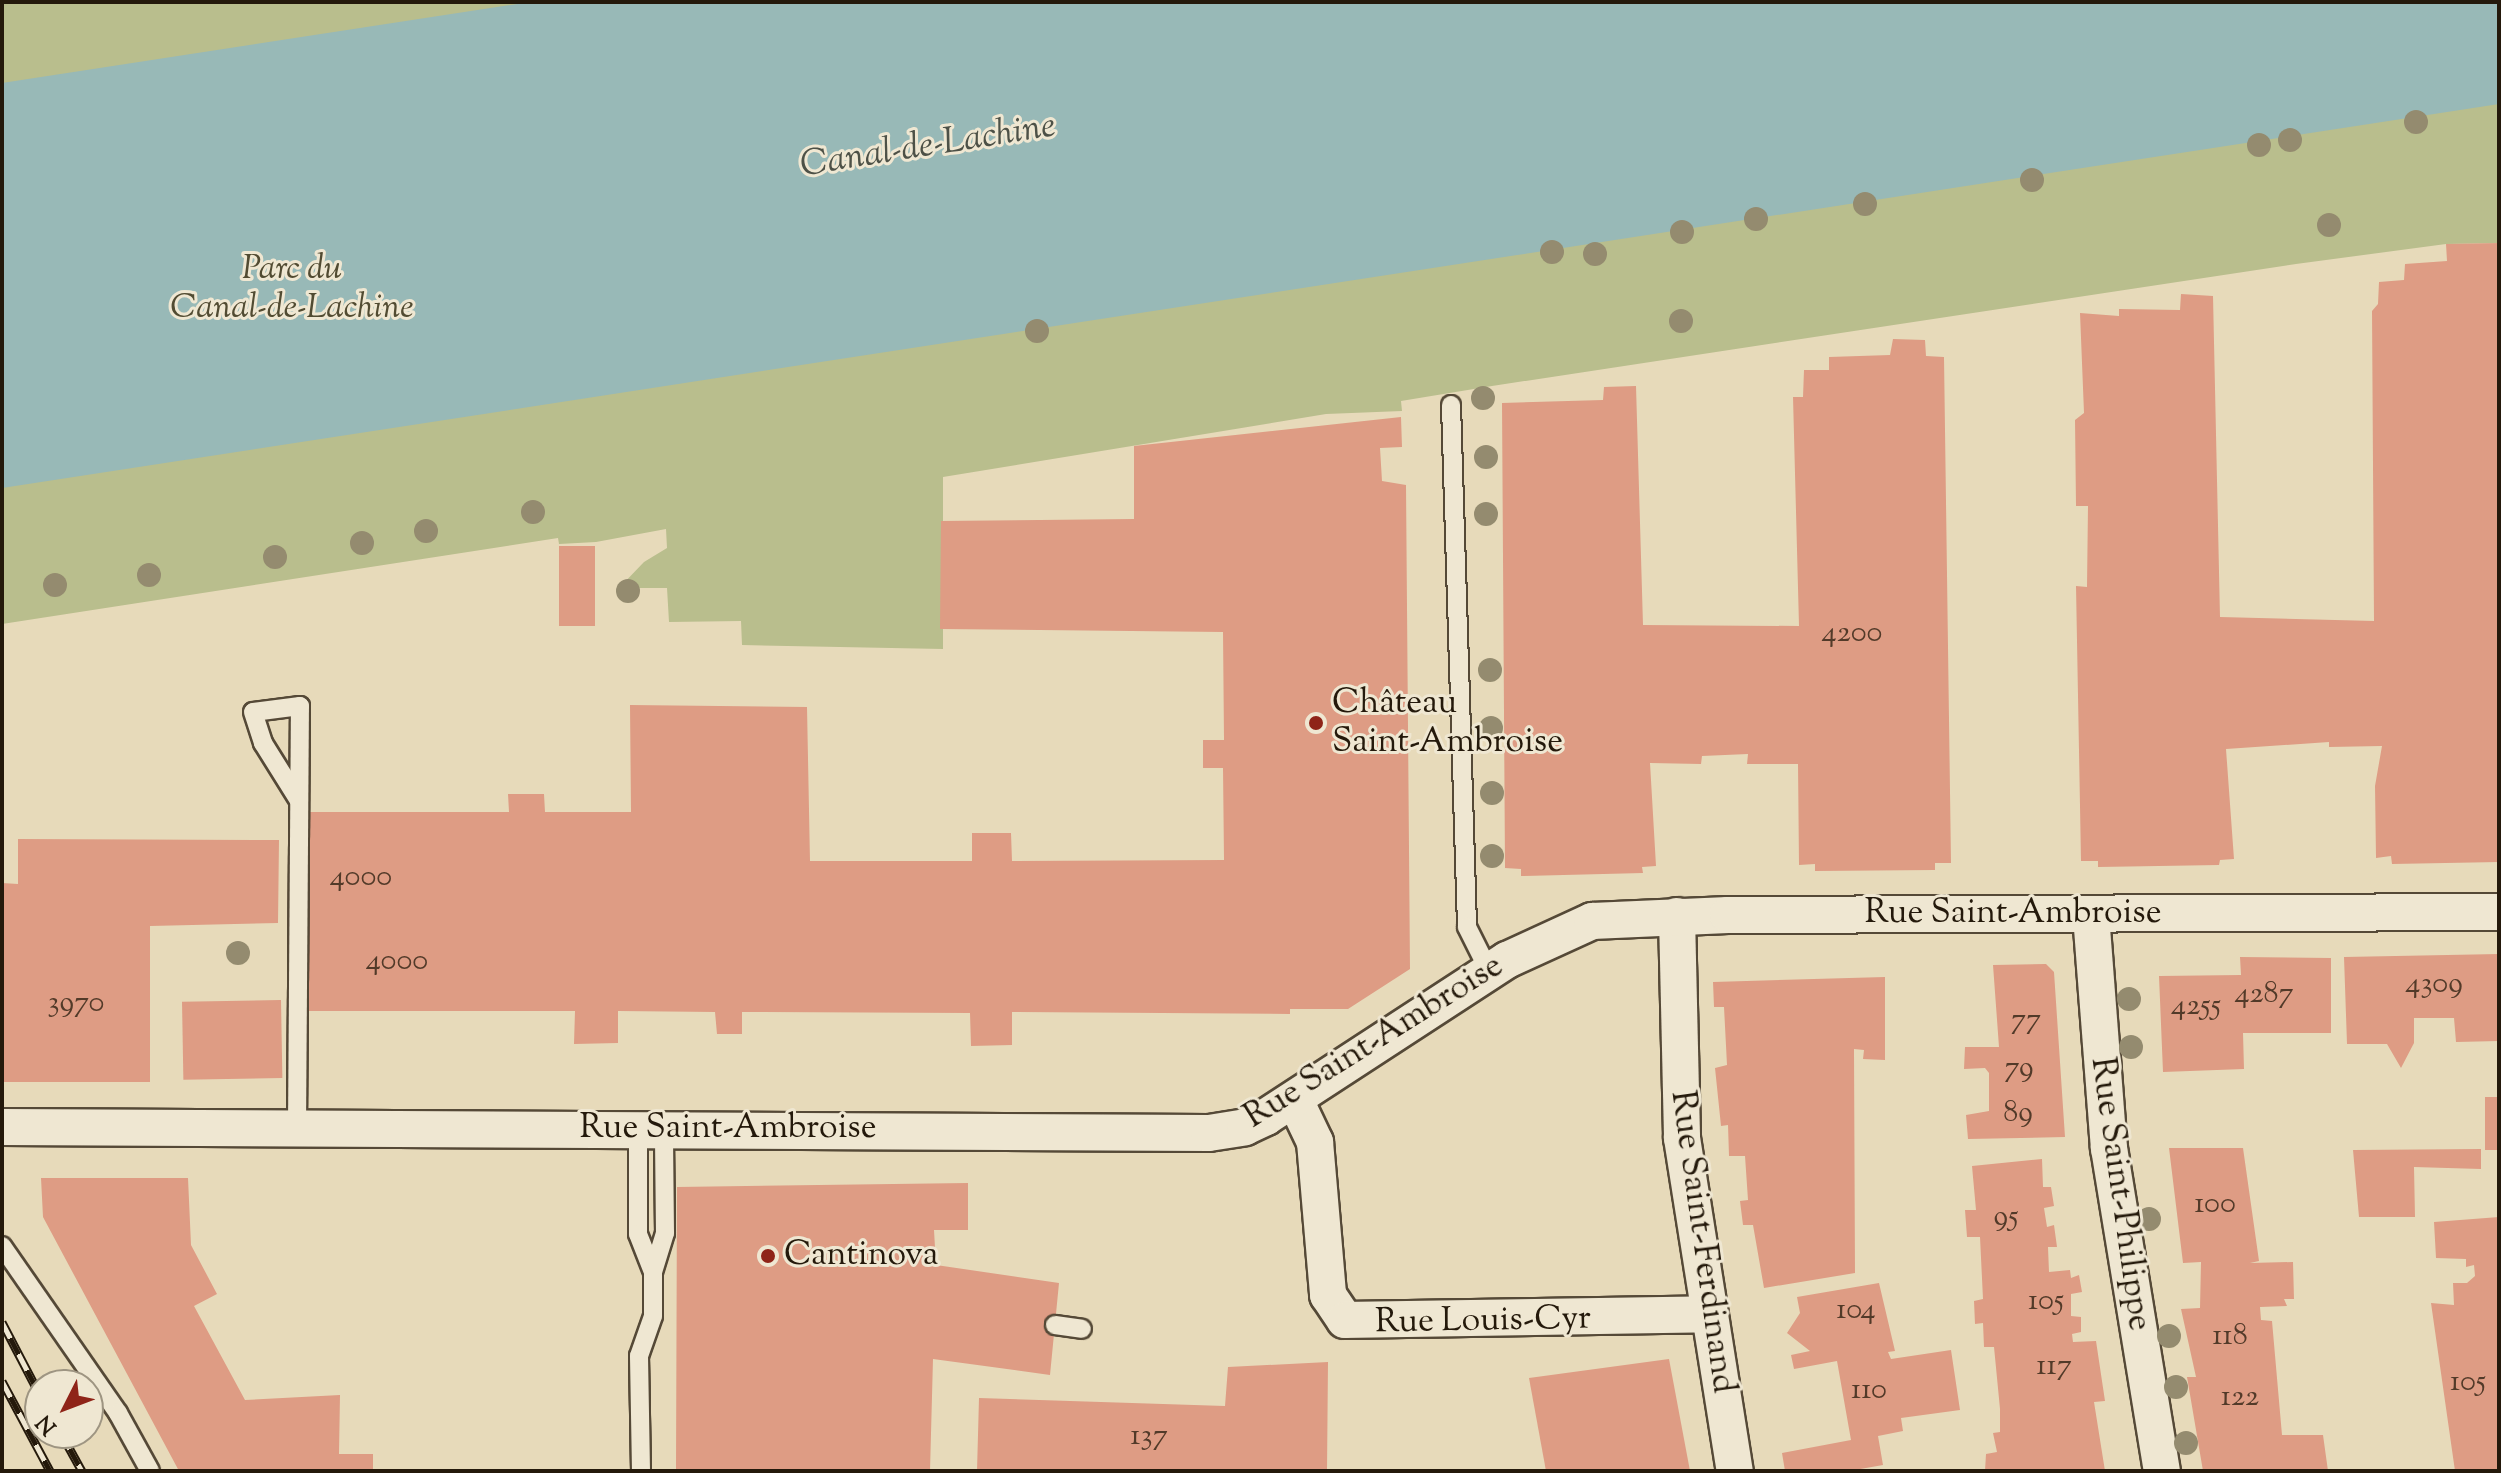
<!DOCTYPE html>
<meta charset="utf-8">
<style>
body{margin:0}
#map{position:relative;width:2501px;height:1473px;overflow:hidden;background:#e7daba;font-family:"Sorts Mill Goudy",serif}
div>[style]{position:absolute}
.green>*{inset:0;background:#b9be8d}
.water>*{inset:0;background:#98b9b7}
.building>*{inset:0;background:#de9c84;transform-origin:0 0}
.roads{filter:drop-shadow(2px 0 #554937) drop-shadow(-2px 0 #554937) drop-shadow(0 2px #554937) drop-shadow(0 -2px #554937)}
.service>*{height:18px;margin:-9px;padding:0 9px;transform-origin:9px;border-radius:9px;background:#efe7d2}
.minor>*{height:36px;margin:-18px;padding:0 18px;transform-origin:18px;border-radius:18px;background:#efe7d2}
.rail>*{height:9px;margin-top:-4.5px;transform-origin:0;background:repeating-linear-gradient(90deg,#efe7d2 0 18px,#24190b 0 36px);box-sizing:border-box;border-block:2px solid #24190b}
.trees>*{width:24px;height:24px;margin:-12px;border-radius:50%;background:#948b6f}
.dots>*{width:22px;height:22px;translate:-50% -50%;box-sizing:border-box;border:4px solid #efe7d2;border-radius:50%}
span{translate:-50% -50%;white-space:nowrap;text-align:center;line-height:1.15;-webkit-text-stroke:6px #efe7d2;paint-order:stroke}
.number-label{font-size:30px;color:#523a29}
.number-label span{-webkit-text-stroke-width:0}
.park-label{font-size:34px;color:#514b32;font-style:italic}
.poi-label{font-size:34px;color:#24190b}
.left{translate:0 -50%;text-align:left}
.street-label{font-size:34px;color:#24190b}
.water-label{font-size:36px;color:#4d5147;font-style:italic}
.frame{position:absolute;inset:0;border:4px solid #24190b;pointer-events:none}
.north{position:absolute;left:24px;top:1369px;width:80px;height:80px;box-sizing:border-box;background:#efe7d2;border:2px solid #9e9582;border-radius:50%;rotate:228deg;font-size:22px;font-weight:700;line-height:32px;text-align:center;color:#24190b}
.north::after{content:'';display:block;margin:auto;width:28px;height:36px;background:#8f2418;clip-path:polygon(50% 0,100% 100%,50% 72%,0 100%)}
</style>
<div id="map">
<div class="green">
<i style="clip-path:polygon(2px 2px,2499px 2px,2499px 243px,2446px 244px,2296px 264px,1492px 386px,1401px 401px,1402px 411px,1326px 414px,943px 477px,943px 649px,742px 645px,741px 621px,669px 622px,667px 588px,619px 588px,644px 562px,667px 548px,666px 529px,596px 542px,559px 544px,558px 538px,2px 624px)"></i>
</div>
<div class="water">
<i style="clip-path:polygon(530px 2px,2499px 2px,2499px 104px,2px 488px,2px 83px)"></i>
</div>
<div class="building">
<i style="clip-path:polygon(2499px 243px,2499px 862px,2392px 864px,2391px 856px,2376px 858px,2375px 786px,2382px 746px,2329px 747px,2329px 742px,2226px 749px,2234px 859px,2220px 860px,2219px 865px,2098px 867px,2098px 861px,2081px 861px,2076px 586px,2087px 587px,2088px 506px,2076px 506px,2075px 420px,2084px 413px,2080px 313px,2119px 316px,2119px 309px,2180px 310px,2181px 294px,2213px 296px,2220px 617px,2374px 621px,2372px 311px,2378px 304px,2379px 282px,2404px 280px,2405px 264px,2447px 261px,2446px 244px)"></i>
<i style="clip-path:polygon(1893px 339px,1925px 340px,1926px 356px,1944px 357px,1951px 863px,1935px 863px,1935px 870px,1815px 871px,1815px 864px,1799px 865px,1798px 764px,1747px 764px,1748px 754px,1702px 756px,1701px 764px,1650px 763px,1656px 866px,1642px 867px,1643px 873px,1521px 876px,1521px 869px,1505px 868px,1502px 403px,1603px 400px,1604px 387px,1636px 386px,1643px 625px,1799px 626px,1793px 397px,1803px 397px,1804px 370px,1829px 370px,1829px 357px,1890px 355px)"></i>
<i style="clip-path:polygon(1401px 417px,1402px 447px,1380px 448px,1382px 481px,1406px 485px,1410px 969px,1348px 1009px,1290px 1009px,1290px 1014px,1012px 1012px,1012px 1045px,971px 1046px,970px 1013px,742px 1012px,742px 1034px,717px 1034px,715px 1012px,618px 1011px,618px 1043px,574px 1044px,575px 1011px,309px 1011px,309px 812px,509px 812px,508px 794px,544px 794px,545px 812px,631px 812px,630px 705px,807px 707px,810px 861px,972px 861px,972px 833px,1011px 833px,1012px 861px,1224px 860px,1223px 768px,1203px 768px,1203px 740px,1224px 740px,1223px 632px,940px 629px,941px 521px,1134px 519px,1134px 446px)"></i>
<i style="left:559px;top:546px;width:36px;height:80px"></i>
<i style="clip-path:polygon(18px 839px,279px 840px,278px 923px,150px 926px,150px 1082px,2px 1082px,2px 883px,18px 884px)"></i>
<i style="clip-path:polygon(2499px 954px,2499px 1041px,2456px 1042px,2454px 1018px,2414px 1018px,2414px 1043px,2401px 1068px,2387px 1044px,2347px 1044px,2344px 957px)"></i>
<i style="clip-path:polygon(2240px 957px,2331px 958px,2331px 1033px,2243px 1033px,2244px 1069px,2163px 1072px,2159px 976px,2241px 975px)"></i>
<i style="clip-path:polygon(2046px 964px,2054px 972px,2065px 1137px,1968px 1139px,1966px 1115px,1989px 1111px,1989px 1073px,1985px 1068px,1964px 1069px,1965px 1047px,1999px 1047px,1993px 965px)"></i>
<i style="clip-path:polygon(1885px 977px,1885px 1060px,1863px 1059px,1864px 1050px,1854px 1049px,1855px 1273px,1764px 1288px,1753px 1225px,1743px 1225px,1740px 1201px,1748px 1200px,1745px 1156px,1729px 1156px,1728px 1125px,1721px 1126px,1715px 1068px,1727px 1065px,1724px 1007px,1714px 1007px,1713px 982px)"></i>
<i style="left:281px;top:1000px;width:78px;height:99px;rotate:89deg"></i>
<i style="left:2485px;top:1097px;width:14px;height:53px"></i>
<i style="clip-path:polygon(2169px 1148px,2243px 1148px,2259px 1261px,2250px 1263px,2293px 1262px,2294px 1299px,2284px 1299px,2287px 1306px,2260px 1307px,2261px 1320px,2272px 1321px,2282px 1435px,2323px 1435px,2328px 1471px,2203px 1471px,2187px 1377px,2196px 1377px,2181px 1309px,2200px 1308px,2201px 1262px,2183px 1263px)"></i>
<i style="clip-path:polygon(2481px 1149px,2481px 1169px,2414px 1167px,2415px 1217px,2359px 1217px,2353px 1150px)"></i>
<i style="clip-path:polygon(2042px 1159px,2043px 1187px,2051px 1187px,2054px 1206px,2044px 1208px,2047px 1227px,2054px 1225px,2057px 1247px,2048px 1247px,2049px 1272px,2070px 1270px,2071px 1278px,2079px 1275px,2082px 1292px,2071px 1294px,2071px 1316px,2081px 1317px,2081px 1332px,2072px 1334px,2073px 1342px,2096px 1341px,2105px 1401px,2094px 1402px,2105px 1471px,1985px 1471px,1986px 1454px,1997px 1452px,1993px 1433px,2000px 1432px,2000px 1409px,1994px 1347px,1984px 1347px,1983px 1323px,1975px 1324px,1974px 1301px,1983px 1299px,1980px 1237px,1967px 1237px,1965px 1210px,1976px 1210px,1972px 1166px)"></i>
<i style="clip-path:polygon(41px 1178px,188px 1178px,191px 1245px,217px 1294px,194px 1306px,245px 1400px,340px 1395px,339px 1454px,373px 1454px,373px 1471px,179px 1471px,43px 1217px)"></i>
<i style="clip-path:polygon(968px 1183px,968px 1230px,934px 1230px,936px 1265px,1059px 1283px,1050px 1375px,933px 1359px,930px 1471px,676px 1471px,677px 1187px)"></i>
<i style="clip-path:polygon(2499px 1217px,2499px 1471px,2455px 1471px,2431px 1303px,2454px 1305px,2453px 1283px,2467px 1283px,2475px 1276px,2474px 1265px,2466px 1267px,2466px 1259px,2436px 1258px,2434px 1222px)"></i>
<i style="clip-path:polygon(1879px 1283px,1895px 1351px,1888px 1352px,1891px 1359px,1951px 1350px,1960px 1410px,1901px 1418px,1903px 1431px,1878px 1436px,1883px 1465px,1849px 1471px,1785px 1471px,1782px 1453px,1851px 1440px,1837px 1361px,1794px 1369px,1791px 1355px,1810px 1351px,1787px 1333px,1800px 1313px,1797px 1297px)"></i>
<i style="clip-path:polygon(1669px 1359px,1690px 1471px,1546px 1471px,1529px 1378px)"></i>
<i style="clip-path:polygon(1328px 1362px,1327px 1471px,977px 1471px,979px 1398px,1225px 1406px,1228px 1367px)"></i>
</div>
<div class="roads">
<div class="service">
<i style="left:1451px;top:405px;width:522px;rotate:88.24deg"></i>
<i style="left:1467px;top:927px;width:49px;rotate:63.4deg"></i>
<i style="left:297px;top:1129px;width:423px;rotate:-89.6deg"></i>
<i style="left:300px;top:706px;width:47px;rotate:172.7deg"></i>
<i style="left:253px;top:712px;width:33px;rotate:72deg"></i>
<i style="left:263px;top:743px;width:66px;rotate:58deg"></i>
<i style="left:638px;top:1130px;width:104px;rotate:90deg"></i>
<i style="left:638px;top:1234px;width:41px;rotate:68.5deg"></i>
<i style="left:2px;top:1246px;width:203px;rotate:55.2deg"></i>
<i style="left:118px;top:1413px;width:66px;rotate:61.1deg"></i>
<i style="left:1055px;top:1325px;width:27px;rotate:8deg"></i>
<i style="left:641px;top:1471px;width:115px;rotate:-91deg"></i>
<i style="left:639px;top:1356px;width:42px;rotate:-70.7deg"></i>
<i style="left:653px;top:1316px;width:44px;rotate:-90deg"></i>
<i style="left:653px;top:1272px;width:41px;rotate:-72.9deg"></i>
<i style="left:665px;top:1233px;width:104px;rotate:-90.6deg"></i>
</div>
<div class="minor">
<i style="left:2091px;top:915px;width:234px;rotate:85.6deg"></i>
<i style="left:2109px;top:1148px;width:327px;rotate:80.7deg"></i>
<i style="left:1677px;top:916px;width:222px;rotate:88.7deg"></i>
<i style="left:1682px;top:1138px;width:337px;rotate:81deg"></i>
<i style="left:1295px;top:1100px;width:47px;rotate:64.5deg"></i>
<i style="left:1315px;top:1142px;width:154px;rotate:85.1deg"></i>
<i style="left:1328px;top:1295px;width:30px;rotate:56deg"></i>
<i style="left:1345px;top:1320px;width:364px;rotate:-0.9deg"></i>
<i style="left:2px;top:1127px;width:1207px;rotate:0.28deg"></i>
<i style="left:1209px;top:1133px;width:36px;rotate:-9deg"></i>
<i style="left:1245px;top:1127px;width:23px;rotate:-25deg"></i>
<i style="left:1266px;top:1117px;width:288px;rotate:-33.1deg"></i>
<i style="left:1507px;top:960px;width:94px;rotate:-24.6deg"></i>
<i style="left:1592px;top:921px;width:136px;rotate:-2.5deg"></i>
<i style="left:1728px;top:915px;width:771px;rotate:-0.22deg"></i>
</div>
</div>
<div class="rail">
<i style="left:2px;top:1322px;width:82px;rotate:62.5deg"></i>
<i style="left:2px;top:1381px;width:102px;rotate:61.9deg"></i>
<i style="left:61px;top:1433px;width:43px;rotate:61.1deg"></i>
</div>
<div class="trees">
<i style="left:2416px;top:122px"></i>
<i style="left:2290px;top:140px"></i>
<i style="left:2259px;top:145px"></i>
<i style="left:2032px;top:180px"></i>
<i style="left:1865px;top:204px"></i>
<i style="left:1756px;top:219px"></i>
<i style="left:2329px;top:225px"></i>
<i style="left:1682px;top:232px"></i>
<i style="left:1552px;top:252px"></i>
<i style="left:1595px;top:254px"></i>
<i style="left:1681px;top:321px"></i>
<i style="left:1037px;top:331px"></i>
<i style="left:1483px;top:398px"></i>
<i style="left:1486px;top:457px"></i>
<i style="left:533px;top:512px"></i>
<i style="left:1486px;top:514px"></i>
<i style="left:426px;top:531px"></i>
<i style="left:362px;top:543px"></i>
<i style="left:275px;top:557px"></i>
<i style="left:149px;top:575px"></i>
<i style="left:55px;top:585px"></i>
<i style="left:628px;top:591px"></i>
<i style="left:1490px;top:670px"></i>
<i style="left:1491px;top:728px"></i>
<i style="left:1492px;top:793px"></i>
<i style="left:1492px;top:856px"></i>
<i style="left:238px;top:953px"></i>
<i style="left:2129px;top:999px"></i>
<i style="left:2131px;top:1047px"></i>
<i style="left:2149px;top:1219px"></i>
<i style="left:2169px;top:1336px"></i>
<i style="left:2176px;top:1387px"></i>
<i style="left:2186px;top:1443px"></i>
</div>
<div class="dots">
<i style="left:1316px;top:723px;background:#8f2418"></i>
<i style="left:768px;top:1256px;background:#8f2418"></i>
</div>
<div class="number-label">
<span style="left:1852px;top:634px">4200</span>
<span style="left:361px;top:878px">4000</span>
<span style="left:397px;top:962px">4000</span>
<span style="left:2434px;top:985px">4309</span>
<span style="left:2264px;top:995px">4287</span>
<span style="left:76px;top:1004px">3970</span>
<span style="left:2196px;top:1007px">4255</span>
<span style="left:2026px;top:1021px">77</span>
<span style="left:2019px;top:1069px">79</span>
<span style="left:2018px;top:1114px">89</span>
<span style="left:2215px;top:1205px">100</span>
<span style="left:2006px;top:1218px">95</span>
<span style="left:2046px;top:1302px">105</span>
<span style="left:1856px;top:1311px">104</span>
<span style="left:2230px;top:1337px">118</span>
<span style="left:2054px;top:1367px">117</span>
<span style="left:2468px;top:1383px">105</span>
<span style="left:1869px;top:1391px">110</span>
<span style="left:2240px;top:1398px">122</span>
<span style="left:1149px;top:1437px">137</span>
</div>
<div class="park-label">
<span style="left:292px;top:289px">Parc du<br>Canal-de-Lachine</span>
</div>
<div class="poi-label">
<span class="left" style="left:1332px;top:723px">Château<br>Saint-Ambroise</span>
<span class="left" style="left:784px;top:1256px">Cantinova</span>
</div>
<div class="street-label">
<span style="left:2013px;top:914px">Rue Saint-Ambroise</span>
<span style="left:1374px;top:1042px;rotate:-32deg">Rue Saint-Ambroise</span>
<span style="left:728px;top:1129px">Rue Saint-Ambroise</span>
<span style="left:2120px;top:1194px;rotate:82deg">Rue Saint-Philippe</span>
<span style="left:1702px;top:1242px;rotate:82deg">Rue Saint-Ferdinand</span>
<span style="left:1483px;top:1321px;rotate:-1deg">Rue Louis-Cyr</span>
</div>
<div class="water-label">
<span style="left:928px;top:147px;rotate:-9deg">Canal-de-Lachine</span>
</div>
<div class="frame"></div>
<div class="north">N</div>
</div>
